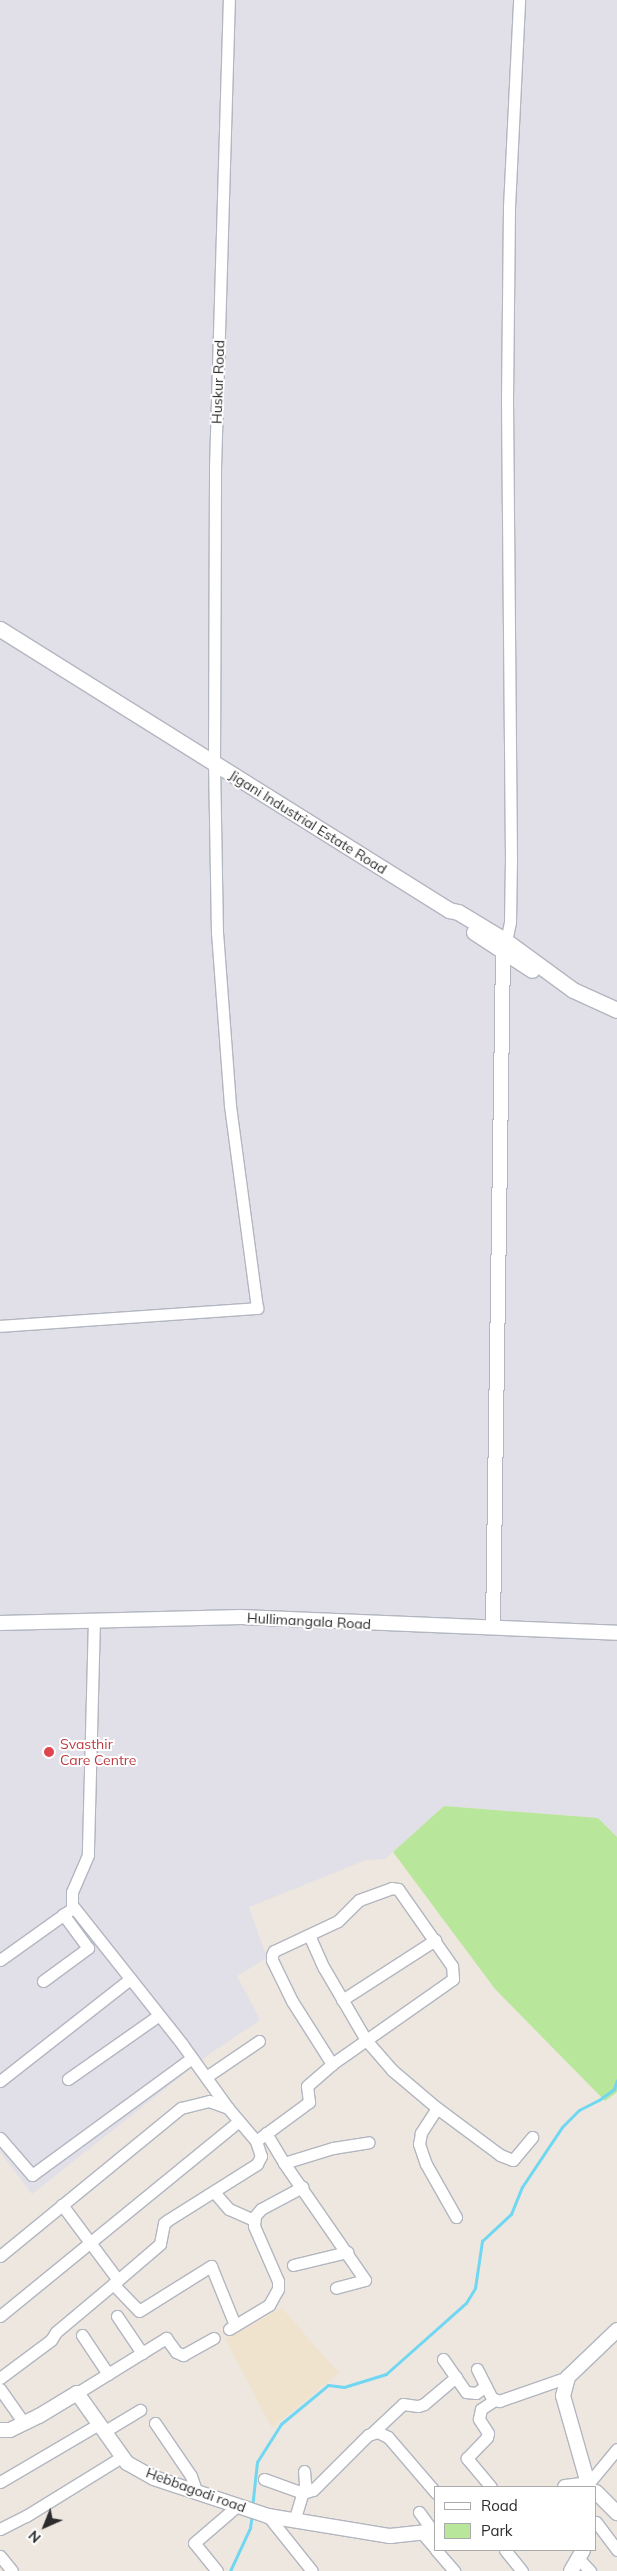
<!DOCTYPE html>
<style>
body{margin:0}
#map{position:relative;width:617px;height:2571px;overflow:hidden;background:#eee7df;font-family:Mulish,sans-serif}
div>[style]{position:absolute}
.industrial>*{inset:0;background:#e1dfe7}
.education>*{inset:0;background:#f0e3ce}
.green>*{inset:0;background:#b8e69a}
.stream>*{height:3px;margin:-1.5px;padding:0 1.5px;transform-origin:1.5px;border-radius:1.5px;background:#70d7f2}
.roads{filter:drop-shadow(1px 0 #b2b6c0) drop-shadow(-1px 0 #b2b6c0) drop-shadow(0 1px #b2b6c0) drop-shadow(0 -1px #b2b6c0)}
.minor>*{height:11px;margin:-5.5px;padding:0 5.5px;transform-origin:5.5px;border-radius:5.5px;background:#fff}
.tertiary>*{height:14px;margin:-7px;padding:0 7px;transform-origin:7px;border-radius:7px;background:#fff}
.secondary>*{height:15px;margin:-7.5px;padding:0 7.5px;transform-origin:7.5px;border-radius:7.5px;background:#fff}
.dots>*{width:14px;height:14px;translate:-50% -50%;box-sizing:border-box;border:2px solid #fff;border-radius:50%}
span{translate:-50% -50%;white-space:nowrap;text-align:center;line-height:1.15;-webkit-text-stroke:4px #fff;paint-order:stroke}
.street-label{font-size:14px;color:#2c2c2c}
.health-label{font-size:14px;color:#be3a42}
.left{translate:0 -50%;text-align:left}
.legend{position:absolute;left:434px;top:2486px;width:162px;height:65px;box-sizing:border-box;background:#fff;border:1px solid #ababab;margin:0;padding:6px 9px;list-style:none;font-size:15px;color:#2c2c2c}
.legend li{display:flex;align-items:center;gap:10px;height:25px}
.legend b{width:25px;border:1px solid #ababab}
.north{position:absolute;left:20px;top:2501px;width:50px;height:50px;-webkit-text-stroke:4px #fff;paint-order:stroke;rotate:224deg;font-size:14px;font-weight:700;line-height:20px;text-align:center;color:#2c2c2c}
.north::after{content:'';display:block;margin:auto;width:18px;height:22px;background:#2c2c2c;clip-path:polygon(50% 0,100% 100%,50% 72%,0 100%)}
</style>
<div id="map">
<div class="industrial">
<i style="clip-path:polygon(0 0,617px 0,617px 1837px,598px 1818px,444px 1806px,385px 1859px,366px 1860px,249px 1907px,267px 1958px,237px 1976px,260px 2020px,208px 2055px,32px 2194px,0 2152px)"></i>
</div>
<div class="education">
<i style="clip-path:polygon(282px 2308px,339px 2373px,272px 2428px,225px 2339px)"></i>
</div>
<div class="green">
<i style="clip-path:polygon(444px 1806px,598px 1818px,617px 1837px,617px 2092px,605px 2101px,495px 1989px,393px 1852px)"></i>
</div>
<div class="stream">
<i style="left:252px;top:2508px;width:46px;rotate:-83.8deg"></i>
<i style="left:257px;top:2462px;width:45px;rotate:-57.7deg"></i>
<i style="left:281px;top:2424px;width:61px;rotate:-39.7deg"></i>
<i style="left:328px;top:2385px;width:16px;rotate:7deg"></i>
<i style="left:344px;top:2387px;width:44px;rotate:-17.2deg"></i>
<i style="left:386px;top:2374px;width:107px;rotate:-41.6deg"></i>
<i style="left:466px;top:2303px;width:17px;rotate:-59deg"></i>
<i style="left:475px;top:2288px;width:48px;rotate:-81.5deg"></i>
<i style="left:482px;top:2241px;width:40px;rotate:-43deg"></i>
<i style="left:511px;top:2214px;width:29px;rotate:-68deg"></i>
<i style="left:522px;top:2187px;width:72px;rotate:-56.3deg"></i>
<i style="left:562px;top:2127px;width:24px;rotate:-45deg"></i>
<i style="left:579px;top:2110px;width:22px;rotate:-27deg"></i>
<i style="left:599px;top:2100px;width:19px;rotate:-36deg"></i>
<i style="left:614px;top:2089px;width:9px;rotate:-72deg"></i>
<i style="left:230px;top:2571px;width:47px;rotate:-65.1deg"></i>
<i style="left:250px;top:2528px;width:14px;rotate:-82deg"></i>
</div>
<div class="roads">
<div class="minor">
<i style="left:506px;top:941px;width:19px;rotate:-78deg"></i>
<i style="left:510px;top:922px;width:62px;rotate:-89.1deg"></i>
<i style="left:511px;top:860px;width:460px;rotate:-90.5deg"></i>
<i style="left:507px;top:400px;width:193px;rotate:-89.4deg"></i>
<i style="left:509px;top:207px;width:207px;rotate:-87.2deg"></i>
<i style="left:0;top:1326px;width:258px;rotate:-4deg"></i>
<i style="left:257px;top:1308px;width:205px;rotate:-97.6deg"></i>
<i style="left:230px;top:1105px;width:172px;rotate:-94.3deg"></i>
<i style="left:217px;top:933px;width:170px;rotate:-91deg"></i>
<i style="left:214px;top:763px;width:295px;rotate:-89.8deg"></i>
<i style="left:215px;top:468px;width:468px;rotate:-88.3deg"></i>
<i style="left:94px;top:1619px;width:236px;rotate:91.5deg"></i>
<i style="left:88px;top:1855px;width:40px;rotate:113.4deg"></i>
<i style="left:72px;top:1892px;width:13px;rotate:90deg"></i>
<i style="left:72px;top:1905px;width:177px;rotate:51.6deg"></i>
<i style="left:182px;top:2044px;width:79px;rotate:54.3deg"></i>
<i style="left:309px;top:1935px;width:36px;rotate:66deg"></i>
<i style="left:324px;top:1968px;width:83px;rotate:59.7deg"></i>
<i style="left:366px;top:2040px;width:40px;rotate:49deg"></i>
<i style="left:392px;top:2070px;width:59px;rotate:40.2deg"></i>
<i style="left:437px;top:2108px;width:79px;rotate:36.7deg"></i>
<i style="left:500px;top:2155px;width:14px;rotate:21deg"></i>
<i style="left:513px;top:2160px;width:30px;rotate:-50deg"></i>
<i style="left:0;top:1960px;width:86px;rotate:-35.5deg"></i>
<i style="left:43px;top:1981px;width:56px;rotate:-36.3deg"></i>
<i style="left:88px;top:1948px;width:42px;rotate:-126.3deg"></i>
<i style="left:342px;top:2000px;width:111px;rotate:-32.8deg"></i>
<i style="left:206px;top:2077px;width:64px;rotate:-34.2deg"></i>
<i style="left:68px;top:2079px;width:111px;rotate:-35.1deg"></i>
<i style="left:0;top:2081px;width:165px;rotate:-38.1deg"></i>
<i style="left:437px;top:2108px;width:30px;rotate:123deg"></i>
<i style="left:421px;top:2133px;width:11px;rotate:100deg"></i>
<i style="left:419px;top:2144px;width:21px;rotate:71deg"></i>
<i style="left:426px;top:2164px;width:61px;rotate:60.5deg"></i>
<i style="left:266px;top:2133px;width:35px;rotate:59deg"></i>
<i style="left:284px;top:2163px;width:142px;rotate:55.3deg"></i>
<i style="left:365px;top:2280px;width:30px;rotate:165deg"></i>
<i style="left:0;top:2138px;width:49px;rotate:49.1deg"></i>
<i style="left:32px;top:2175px;width:198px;rotate:-36.2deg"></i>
<i style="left:256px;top:2141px;width:66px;rotate:-36.3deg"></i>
<i style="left:309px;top:2102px;width:16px;rotate:-97deg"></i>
<i style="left:307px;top:2086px;width:33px;rotate:-41deg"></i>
<i style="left:332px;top:2064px;width:148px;rotate:-35.1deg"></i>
<i style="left:453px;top:1979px;width:13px;rotate:-94deg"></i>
<i style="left:452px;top:1966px;width:94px;rotate:-125deg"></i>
<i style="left:398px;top:1889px;width:6px;rotate:-171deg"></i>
<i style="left:392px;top:1888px;width:35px;rotate:160deg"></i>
<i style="left:359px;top:1900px;width:30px;rotate:135deg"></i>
<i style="left:338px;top:1921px;width:71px;rotate:154.9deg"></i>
<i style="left:274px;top:1951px;width:4px;rotate:117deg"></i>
<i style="left:272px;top:1955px;width:5px;rotate:90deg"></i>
<i style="left:272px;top:1960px;width:46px;rotate:64deg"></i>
<i style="left:292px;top:2001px;width:75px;rotate:57.6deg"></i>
<i style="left:284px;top:2163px;width:51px;rotate:-17deg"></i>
<i style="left:333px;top:2148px;width:36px;rotate:-9deg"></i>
<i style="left:214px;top:2192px;width:23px;rotate:49deg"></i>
<i style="left:229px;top:2209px;width:27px;rotate:24deg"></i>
<i style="left:0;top:2256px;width:234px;rotate:-39.3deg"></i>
<i style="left:181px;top:2108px;width:29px;rotate:-14deg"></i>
<i style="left:209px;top:2101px;width:20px;rotate:20deg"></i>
<i style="left:228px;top:2108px;width:43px;rotate:49.7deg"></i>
<i style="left:256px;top:2141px;width:16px;rotate:72deg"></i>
<i style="left:261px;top:2156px;width:9px;rotate:117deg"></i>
<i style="left:257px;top:2164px;width:105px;rotate:147.8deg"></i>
<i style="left:168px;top:2220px;width:5px;rotate:143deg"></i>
<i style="left:164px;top:2223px;width:21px;rotate:101deg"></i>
<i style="left:160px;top:2244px;width:55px;rotate:139.4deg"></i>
<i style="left:293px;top:2265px;width:56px;rotate:-13.5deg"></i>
<i style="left:113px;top:2284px;width:37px;rotate:46deg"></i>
<i style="left:139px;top:2311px;width:85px;rotate:-32deg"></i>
<i style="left:211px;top:2266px;width:64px;rotate:67.9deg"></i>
<i style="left:0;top:2316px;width:308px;rotate:-39.2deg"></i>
<i style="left:117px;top:2316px;width:45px;rotate:56deg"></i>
<i style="left:229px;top:2329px;width:47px;rotate:-31deg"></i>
<i style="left:269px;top:2305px;width:18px;rotate:-61deg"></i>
<i style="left:278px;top:2289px;width:8px;rotate:-90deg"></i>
<i style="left:278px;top:2281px;width:60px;rotate:-113.6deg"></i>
<i style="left:254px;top:2226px;width:10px;rotate:-84deg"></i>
<i style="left:255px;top:2216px;width:9px;rotate:-49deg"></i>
<i style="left:261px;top:2209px;width:47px;rotate:-28.2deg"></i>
<i style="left:82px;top:2335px;width:47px;rotate:56.3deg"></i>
<i style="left:443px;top:2359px;width:40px;rotate:55.1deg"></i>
<i style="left:466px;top:2392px;width:10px;rotate:6deg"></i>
<i style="left:476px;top:2393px;width:12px;rotate:-35deg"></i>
<i style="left:477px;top:2369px;width:33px;rotate:63deg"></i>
<i style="left:492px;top:2398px;width:8px;rotate:23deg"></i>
<i style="left:499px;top:2401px;width:73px;rotate:-19.2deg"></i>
<i style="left:0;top:2378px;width:64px;rotate:-36.7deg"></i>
<i style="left:51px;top:2340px;width:9px;rotate:-58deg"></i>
<i style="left:56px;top:2332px;width:81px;rotate:-40deg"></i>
<i style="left:118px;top:2280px;width:94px;rotate:-126.7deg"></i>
<i style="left:0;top:2389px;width:42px;rotate:54.8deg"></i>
<i style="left:77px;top:2393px;width:105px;rotate:-31.7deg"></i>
<i style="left:166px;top:2338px;width:17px;rotate:54deg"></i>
<i style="left:176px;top:2352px;width:8px;rotate:23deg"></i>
<i style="left:183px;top:2355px;width:35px;rotate:-29deg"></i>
<i style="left:155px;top:2423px;width:64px;rotate:55.8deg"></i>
<i style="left:191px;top:2476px;width:18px;rotate:71deg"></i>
<i style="left:105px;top:2431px;width:41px;rotate:-31deg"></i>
<i style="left:372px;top:2433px;width:42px;rotate:-43.1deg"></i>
<i style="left:403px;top:2404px;width:15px;rotate:8deg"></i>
<i style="left:418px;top:2406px;width:6px;rotate:-18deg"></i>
<i style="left:424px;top:2404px;width:42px;rotate:-40.2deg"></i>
<i style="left:264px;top:2479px;width:41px;rotate:19.7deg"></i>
<i style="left:303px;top:2493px;width:10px;rotate:-17deg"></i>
<i style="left:313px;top:2490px;width:78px;rotate:-45deg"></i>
<i style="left:368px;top:2435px;width:10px;rotate:-17deg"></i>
<i style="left:378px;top:2432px;width:11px;rotate:27deg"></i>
<i style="left:388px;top:2437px;width:74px;rotate:49.4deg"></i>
<i style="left:0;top:2482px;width:115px;rotate:-30.4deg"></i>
<i style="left:588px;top:2484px;width:45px;rotate:-50.4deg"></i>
<i style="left:491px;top:2487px;width:38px;rotate:-130deg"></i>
<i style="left:467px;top:2458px;width:29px;rotate:-46deg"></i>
<i style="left:487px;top:2437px;width:4px;rotate:-76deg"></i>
<i style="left:488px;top:2433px;width:17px;rotate:-123deg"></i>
<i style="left:479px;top:2419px;width:10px;rotate:-79deg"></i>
<i style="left:481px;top:2409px;width:17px;rotate:-33deg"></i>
<i style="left:419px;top:2512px;width:24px;rotate:54deg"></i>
<i style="left:268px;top:2516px;width:70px;rotate:51.3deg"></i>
<i style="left:294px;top:2521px;width:39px;rotate:-73deg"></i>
<i style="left:305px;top:2484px;width:13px;rotate:-94deg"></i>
<i style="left:596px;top:2522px;width:35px;rotate:53deg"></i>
<i style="left:0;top:2529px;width:29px;rotate:-27deg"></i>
<i style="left:26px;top:2516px;width:114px;rotate:-31.7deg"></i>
<i style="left:421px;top:2532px;width:23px;rotate:49deg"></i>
<i style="left:436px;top:2550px;width:28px;rotate:49deg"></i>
<i style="left:505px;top:2550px;width:27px;rotate:51deg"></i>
<i style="left:0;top:2556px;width:19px;rotate:51deg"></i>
<i style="left:578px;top:2558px;width:18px;rotate:47deg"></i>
<i style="left:217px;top:2571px;width:36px;rotate:-129deg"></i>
<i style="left:194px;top:2543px;width:57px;rotate:-40.7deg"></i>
</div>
<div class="tertiary">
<i style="left:0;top:1623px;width:241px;rotate:-1.4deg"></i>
<i style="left:241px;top:1617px;width:376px;rotate:2.4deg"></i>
<i style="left:493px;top:1627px;width:674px;rotate:-89.15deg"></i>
<i style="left:0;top:2430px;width:10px"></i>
<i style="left:10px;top:2430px;width:32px;rotate:-26deg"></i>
<i style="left:39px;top:2416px;width:44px;rotate:-31.2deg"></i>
<i style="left:77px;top:2393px;width:86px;rotate:54.5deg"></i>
<i style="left:127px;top:2463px;width:31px;rotate:29deg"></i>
<i style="left:154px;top:2478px;width:120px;rotate:18.4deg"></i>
<i style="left:268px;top:2516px;width:124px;rotate:9.3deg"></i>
<i style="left:390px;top:2536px;width:46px;rotate:-6.2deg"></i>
<i style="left:565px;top:2487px;width:23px;rotate:-7deg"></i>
<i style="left:589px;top:2487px;width:95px;rotate:-105.9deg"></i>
<i style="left:563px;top:2396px;width:20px;rotate:-75deg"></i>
<i style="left:568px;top:2377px;width:68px;rotate:-43.8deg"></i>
<i style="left:596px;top:2492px;width:30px;rotate:45deg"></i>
<i style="left:571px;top:2571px;width:24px;rotate:-60deg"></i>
</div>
<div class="secondary">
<i style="left:0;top:629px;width:530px;rotate:32.04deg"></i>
<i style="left:449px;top:910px;width:9px;rotate:13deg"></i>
<i style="left:458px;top:912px;width:56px;rotate:31.1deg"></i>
<i style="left:506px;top:941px;width:83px;rotate:36.2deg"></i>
<i style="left:573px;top:990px;width:48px;rotate:24.4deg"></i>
<i style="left:474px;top:932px;width:69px;rotate:33.2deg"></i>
</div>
</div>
<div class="dots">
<i style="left:49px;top:1752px;background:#e0444e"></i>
</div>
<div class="street-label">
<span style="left:218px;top:382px;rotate:-88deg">Huskur Road</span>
<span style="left:308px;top:822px;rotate:32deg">Jigani Industrial Estate Road</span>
<span style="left:309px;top:1621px;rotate:3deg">Hullimangala Road</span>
<span style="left:196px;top:2490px;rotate:20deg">Hebbagodi road</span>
</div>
<div class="health-label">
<span class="left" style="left:60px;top:1752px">Svasthir<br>Care Centre</span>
</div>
<ul class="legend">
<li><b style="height:6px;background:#fff"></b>Road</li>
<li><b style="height:14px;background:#b8e69a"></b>Park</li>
</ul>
<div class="north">N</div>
</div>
